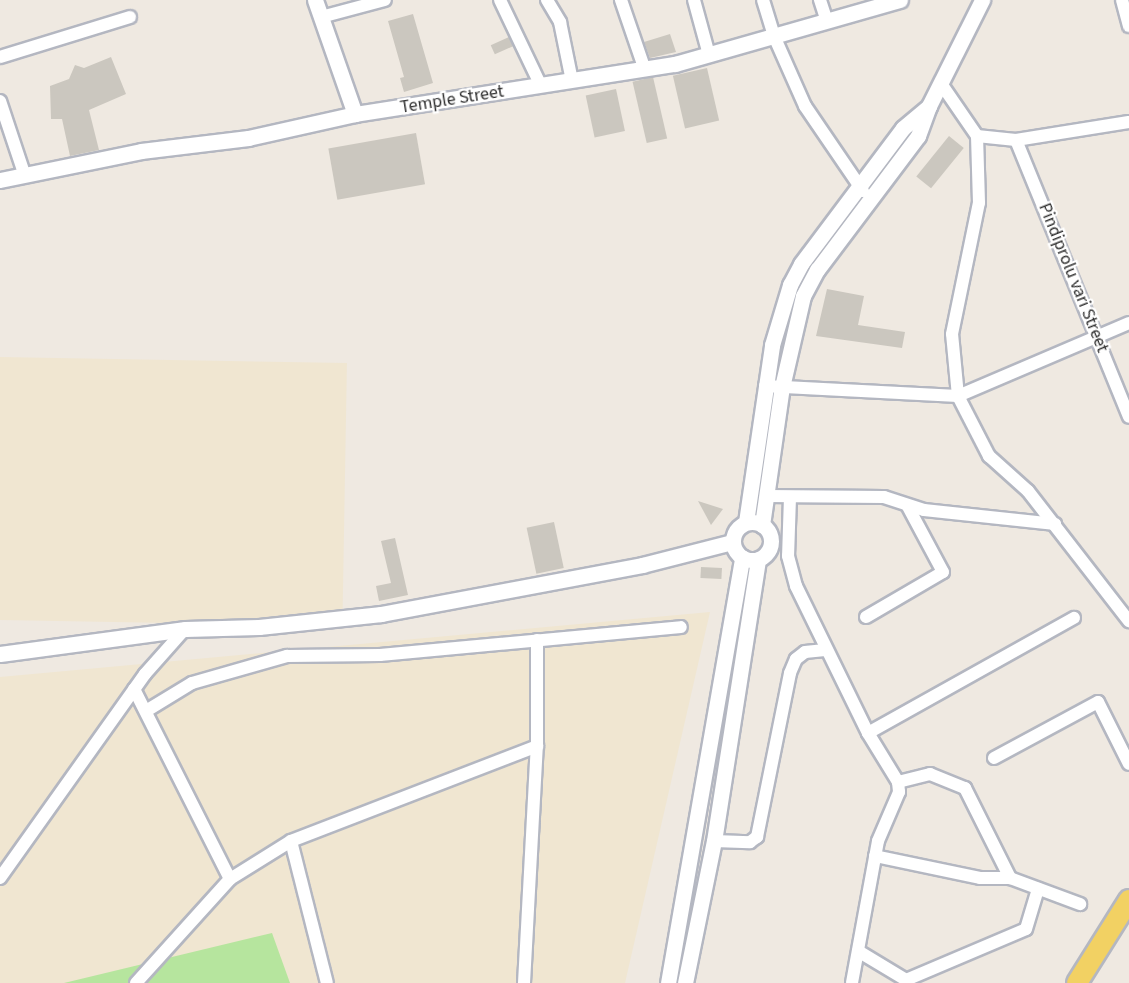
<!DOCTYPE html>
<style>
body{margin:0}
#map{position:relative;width:1129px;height:983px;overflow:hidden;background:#efe9e1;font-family:"Source Sans 3",sans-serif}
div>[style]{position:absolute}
.education>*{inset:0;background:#f0e6d1;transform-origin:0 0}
.green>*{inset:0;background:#b6e59e}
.building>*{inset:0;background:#cbc7bf;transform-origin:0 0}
.roads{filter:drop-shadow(2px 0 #b4b7c1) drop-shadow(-2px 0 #b4b7c1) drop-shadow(0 2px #b4b7c1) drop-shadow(0 -2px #b4b7c1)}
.minor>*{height:12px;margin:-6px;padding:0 6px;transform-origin:6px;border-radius:6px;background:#fff}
.tertiary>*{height:15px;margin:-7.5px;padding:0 7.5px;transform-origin:7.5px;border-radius:7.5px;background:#fff}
.tertiary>.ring{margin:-7.5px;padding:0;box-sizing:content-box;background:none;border:15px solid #fff;border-radius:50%}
.primary>*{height:20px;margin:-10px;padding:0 10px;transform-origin:10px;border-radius:10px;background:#f2d163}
span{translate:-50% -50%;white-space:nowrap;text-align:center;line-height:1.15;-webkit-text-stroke:4.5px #fff;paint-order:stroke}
.street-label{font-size:18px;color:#2e2e2e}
</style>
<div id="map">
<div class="education">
<i style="left:0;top:357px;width:347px;height:263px;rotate:1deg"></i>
<i style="clip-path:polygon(710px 612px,625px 983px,0 983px,0 677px)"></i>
</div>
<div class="green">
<i style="clip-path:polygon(272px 933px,290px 983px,64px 983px)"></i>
</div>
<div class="building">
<i style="clip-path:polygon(413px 14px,433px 83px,404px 92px,400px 78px,404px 77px,388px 21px)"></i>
<i style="clip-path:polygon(670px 34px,676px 52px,650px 58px,644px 42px)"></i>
<i style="left:509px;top:37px;width:10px;height:20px;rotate:66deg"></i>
<i style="clip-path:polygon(111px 57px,126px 94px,89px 110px,99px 150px,70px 156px,62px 119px,51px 119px,50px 86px,69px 79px,75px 65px,84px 68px)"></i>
<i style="left:707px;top:68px;width:54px;height:35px;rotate:77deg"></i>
<i style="left:653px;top:77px;width:63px;height:21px;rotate:77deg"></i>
<i style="left:616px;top:89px;width:43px;height:31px;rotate:78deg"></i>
<i style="left:416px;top:133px;width:52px;height:89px;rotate:80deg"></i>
<i style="left:949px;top:136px;width:19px;height:52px;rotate:39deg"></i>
<i style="clip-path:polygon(827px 289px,864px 296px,858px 325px,905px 332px,902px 348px,816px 336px)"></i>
<i style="clip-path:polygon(698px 501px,723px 509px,711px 525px)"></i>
<i style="left:554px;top:522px;width:47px;height:28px;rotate:78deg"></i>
<i style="clip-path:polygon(395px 538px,408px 595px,379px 601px,376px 586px,391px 583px,381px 541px)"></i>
<i style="left:701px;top:567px;width:21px;height:11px;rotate:3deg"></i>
</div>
<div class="roads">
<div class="minor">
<i style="left:500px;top:0;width:95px;rotate:64.5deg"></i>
<i style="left:547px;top:0;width:26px;rotate:59deg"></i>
<i style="left:560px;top:22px;width:60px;rotate:78.5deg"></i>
<i style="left:621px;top:0;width:74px;rotate:71.1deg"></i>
<i style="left:694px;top:0;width:57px;rotate:74.7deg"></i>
<i style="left:763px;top:0;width:38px;rotate:73deg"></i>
<i style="left:774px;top:36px;width:77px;rotate:66.1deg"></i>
<i style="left:805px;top:106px;width:103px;rotate:55.7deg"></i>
<i style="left:820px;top:0;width:22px;rotate:72deg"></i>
<i style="left:1122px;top:0;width:27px;rotate:75deg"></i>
<i style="left:321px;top:17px;width:66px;rotate:-14.9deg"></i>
<i style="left:0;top:57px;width:136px;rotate:-17.1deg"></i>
<i style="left:942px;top:85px;width:62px;rotate:55.5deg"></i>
<i style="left:977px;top:136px;width:39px;rotate:6deg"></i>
<i style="left:1016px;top:140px;width:114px;rotate:-9.1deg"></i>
<i style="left:0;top:101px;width:76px;rotate:71.6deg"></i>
<i style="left:1016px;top:140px;width:299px;rotate:67.8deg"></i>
<i style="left:1129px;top:323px;width:186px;rotate:156.9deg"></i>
<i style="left:958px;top:396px;width:68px;rotate:62.7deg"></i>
<i style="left:989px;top:456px;width:52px;rotate:41.9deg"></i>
<i style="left:1028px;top:491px;width:165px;rotate:52.2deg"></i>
<i style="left:765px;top:386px;width:193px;rotate:3deg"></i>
<i style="left:958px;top:396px;width:62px;rotate:-95.5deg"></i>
<i style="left:952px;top:334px;width:134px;rotate:-78.4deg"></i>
<i style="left:979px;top:203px;width:67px;rotate:-91.7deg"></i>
<i style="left:767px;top:496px;width:117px;rotate:0.5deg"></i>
<i style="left:884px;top:497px;width:42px;rotate:18deg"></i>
<i style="left:924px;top:510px;width:132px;rotate:6.1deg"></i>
<i style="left:790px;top:497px;width:59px;rotate:91.9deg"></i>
<i style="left:788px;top:556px;width:31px;rotate:75deg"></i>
<i style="left:796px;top:586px;width:164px;rotate:63.9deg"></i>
<i style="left:868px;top:733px;width:57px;rotate:58.5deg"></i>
<i style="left:898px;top:782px;width:10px;rotate:84deg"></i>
<i style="left:899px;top:792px;width:53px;rotate:113.2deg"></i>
<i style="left:878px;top:841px;width:144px;rotate:100.4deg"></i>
<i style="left:866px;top:617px;width:89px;rotate:-30.3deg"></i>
<i style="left:943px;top:572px;width:76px;rotate:-118.2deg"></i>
<i style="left:134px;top:689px;width:213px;rotate:63.2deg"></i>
<i style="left:146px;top:711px;width:54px;rotate:-31.3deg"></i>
<i style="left:192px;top:683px;width:99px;rotate:-15.9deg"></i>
<i style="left:287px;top:656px;width:93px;rotate:-0.6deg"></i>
<i style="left:380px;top:655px;width:302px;rotate:-5.3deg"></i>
<i style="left:868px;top:733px;width:236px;rotate:-29.2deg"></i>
<i style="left:994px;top:758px;width:118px;rotate:-28.3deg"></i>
<i style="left:1098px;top:702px;width:69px;rotate:63.4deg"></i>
<i style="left:898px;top:782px;width:33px;rotate:-14deg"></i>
<i style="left:930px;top:774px;width:38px;rotate:22deg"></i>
<i style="left:965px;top:788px;width:101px;rotate:63.4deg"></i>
<i style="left:1010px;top:878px;width:75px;rotate:20.4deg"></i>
<i style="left:291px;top:841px;width:146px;rotate:75.8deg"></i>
<i style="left:714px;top:841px;width:36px;rotate:2deg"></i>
<i style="left:750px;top:842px;width:9px;rotate:-36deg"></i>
<i style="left:757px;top:837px;width:167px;rotate:-78.6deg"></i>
<i style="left:790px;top:673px;width:15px;rotate:-67deg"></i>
<i style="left:796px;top:659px;width:11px;rotate:-38deg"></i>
<i style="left:805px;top:652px;width:20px;rotate:-6deg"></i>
<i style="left:875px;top:856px;width:107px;rotate:11.8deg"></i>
<i style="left:980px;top:878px;width:30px"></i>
<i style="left:0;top:878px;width:250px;rotate:-54.6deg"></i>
<i style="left:145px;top:674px;width:60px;rotate:-48.4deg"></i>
<i style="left:858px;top:951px;width:56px;rotate:31.1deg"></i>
<i style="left:906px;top:980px;width:130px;rotate:-23deg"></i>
<i style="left:1026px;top:929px;width:42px;rotate:-73.3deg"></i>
<i style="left:136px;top:983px;width:140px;rotate:-47.9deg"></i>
<i style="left:230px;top:879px;width:72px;rotate:-31.9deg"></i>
<i style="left:291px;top:841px;width:264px;rotate:-21.1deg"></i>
<i style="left:524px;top:983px;width:237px;rotate:-86.9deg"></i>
<i style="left:537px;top:746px;width:106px;rotate:-90deg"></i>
</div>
<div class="tertiary">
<i style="left:315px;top:0;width:121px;rotate:70.7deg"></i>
<i style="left:0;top:180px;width:144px;rotate:-11.6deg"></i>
<i style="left:141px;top:151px;width:108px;rotate:-6.9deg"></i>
<i style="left:248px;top:138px;width:110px;rotate:-12.6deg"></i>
<i style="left:355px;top:114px;width:324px;rotate:-8.9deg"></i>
<i style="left:675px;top:64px;width:234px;rotate:-15.9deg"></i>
<i class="ring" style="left:733px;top:522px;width:23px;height:23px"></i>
<i style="left:746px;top:522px;width:179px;rotate:-81.6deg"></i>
<i style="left:772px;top:345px;width:63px;rotate:-73.3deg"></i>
<i style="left:790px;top:285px;width:24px;rotate:-62deg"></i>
<i style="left:801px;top:264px;width:170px;rotate:-53.1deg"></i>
<i style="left:903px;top:128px;width:34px;rotate:-40deg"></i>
<i style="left:762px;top:525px;width:139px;rotate:-81.8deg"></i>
<i style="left:782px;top:387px;width:93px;rotate:-77deg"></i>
<i style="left:803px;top:296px;width:30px;rotate:-62deg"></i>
<i style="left:817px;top:270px;width:168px;rotate:-53deg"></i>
<i style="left:918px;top:136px;width:32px;rotate:-70deg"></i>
<i style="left:929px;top:106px;width:119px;rotate:-63.4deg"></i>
<i style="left:0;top:654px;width:187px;rotate:-7.7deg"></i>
<i style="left:185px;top:629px;width:74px;rotate:-1.5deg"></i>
<i style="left:259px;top:627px;width:123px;rotate:-6.1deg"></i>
<i style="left:381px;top:614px;width:266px;rotate:-10.6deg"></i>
<i style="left:642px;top:565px;width:93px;rotate:-14.3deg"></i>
<i style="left:668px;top:983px;width:432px;rotate:-80.1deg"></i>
<i style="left:685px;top:983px;width:145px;rotate:-78.5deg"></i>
<i style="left:714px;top:841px;width:285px;rotate:-81.1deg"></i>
</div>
<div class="primary">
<i style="left:1077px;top:983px;width:98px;rotate:-57.9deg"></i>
</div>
</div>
<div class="street-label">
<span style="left:452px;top:100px;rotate:-9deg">Temple Street</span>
<span style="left:1073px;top:278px;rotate:68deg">Pindiprolu vari Street</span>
</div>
</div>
